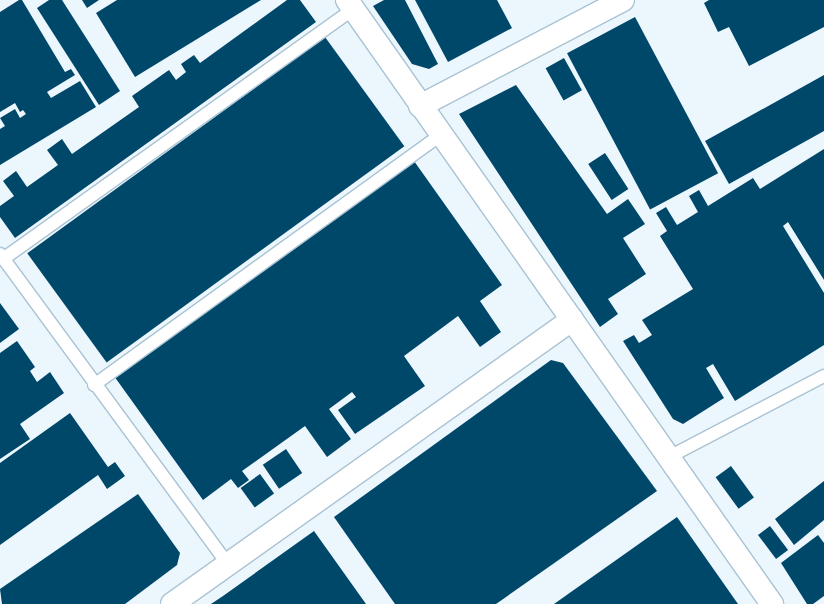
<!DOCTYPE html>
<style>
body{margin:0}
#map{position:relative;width:824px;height:604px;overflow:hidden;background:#ecf6fd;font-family:"Archivo Narrow",sans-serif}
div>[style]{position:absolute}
.building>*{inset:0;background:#004869;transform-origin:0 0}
.roads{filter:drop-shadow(1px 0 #a9c3d3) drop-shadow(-1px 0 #a9c3d3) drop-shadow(0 1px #a9c3d3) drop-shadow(0 -1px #a9c3d3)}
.lane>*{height:12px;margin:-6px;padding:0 6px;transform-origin:6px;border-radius:6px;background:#fff}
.street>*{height:22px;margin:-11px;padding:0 11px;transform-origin:11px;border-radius:11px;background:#fff}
span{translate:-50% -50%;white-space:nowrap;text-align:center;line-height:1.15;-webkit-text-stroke:4px #fff;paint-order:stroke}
</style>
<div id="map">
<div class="building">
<i style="clip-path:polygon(19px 0,22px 0,65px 72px,71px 69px,75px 75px,47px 92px,51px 98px,80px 81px,96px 107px,0 165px,0 129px,5px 126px,0 118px,15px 109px,20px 118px,26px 114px,23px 110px,20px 112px,15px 103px,0 112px,0 12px)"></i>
<i style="clip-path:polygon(49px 0,62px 0,120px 91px,99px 105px,37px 8px)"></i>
<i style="clip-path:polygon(82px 0,99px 0,87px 8px)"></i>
<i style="clip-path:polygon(117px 0,261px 0,135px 77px,96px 13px)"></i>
<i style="clip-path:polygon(287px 0,300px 0,316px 22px,15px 238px,0 217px,0 206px,14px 196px,3px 181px,16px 171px,27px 187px,58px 165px,47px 150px,62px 139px,72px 154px,139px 107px,132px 96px,169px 70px,176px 80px,186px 72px,181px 64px,194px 55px,200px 63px)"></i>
<i style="clip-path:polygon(384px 0,405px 0,438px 64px,429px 69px,412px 64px,373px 6px)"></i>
<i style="clip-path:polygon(415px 0,497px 0,512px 28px,448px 62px)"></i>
<i style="clip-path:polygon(709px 0,824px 0,824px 27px,749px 66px,729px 27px,718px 32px,704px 3px)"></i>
<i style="left:635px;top:17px;width:177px;height:77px;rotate:62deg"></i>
<i style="left:325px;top:37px;width:135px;height:368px;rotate:54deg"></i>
<i style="left:564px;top:58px;width:37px;height:21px;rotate:61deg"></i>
<i style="clip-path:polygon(824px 75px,824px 131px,729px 184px,705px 141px)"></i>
<i style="clip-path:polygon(516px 85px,607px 214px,628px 199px,645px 224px,623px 238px,646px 274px,608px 299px,618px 314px,600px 327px,459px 114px)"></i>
<i style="clip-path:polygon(824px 149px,824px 280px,788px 222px,783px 226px,824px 293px,824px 345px,735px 401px,713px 364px,706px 368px,724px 398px,683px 424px,673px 419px,623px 341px,634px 335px,639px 343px,652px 335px,642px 320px,693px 289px,660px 236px,667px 231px,656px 213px,666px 207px,677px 225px,698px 212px,689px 196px,699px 190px,708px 206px,753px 178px,760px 189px)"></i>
<i style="left:605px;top:153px;width:43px;height:20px;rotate:57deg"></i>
<i style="clip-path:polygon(414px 161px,502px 285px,480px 301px,501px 332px,480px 347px,458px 316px,404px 356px,425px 386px,355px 434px,338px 410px,356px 397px,352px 392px,329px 409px,351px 439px,327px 457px,305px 426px,242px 471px,249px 480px,238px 488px,231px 479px,203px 500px,114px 376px)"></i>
<i style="clip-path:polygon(0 303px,19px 329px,0 343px)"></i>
<i style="clip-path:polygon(17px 341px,35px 367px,30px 371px,37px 382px,50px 372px,64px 393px,20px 424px,30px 439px,0 459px,0 353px)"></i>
<i style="clip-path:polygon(551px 360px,563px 363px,657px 491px,496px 604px,395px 604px,334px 517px)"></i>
<i style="clip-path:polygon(70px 413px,108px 467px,115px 462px,125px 476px,107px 489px,98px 475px,0 545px,0 463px)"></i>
<i style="left:286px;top:449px;width:29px;height:28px;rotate:56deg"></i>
<i style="left:731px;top:466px;width:39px;height:19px;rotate:54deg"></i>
<i style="left:260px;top:474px;width:24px;height:24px;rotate:54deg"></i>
<i style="clip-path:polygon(824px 481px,824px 520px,794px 545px,775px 519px)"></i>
<i style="clip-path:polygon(138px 494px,180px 553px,177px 565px,125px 604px,2px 604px,0 589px)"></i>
<i style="clip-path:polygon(677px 517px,738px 604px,554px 604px)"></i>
<i style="left:770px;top:526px;width:30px;height:15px;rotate:53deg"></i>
<i style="clip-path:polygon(314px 531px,366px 604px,211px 604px,223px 596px)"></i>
<i style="clip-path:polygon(818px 535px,824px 543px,824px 596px,813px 604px,807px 604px,781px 563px)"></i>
</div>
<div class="roads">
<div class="lane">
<i style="left:0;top:254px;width:385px;rotate:53.7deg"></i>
<i style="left:3px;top:259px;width:431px;rotate:-35.5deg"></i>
<i style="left:94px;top:385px;width:427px;rotate:-35.8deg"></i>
<i style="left:669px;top:457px;width:175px;rotate:-27.6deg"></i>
</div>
<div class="street">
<i style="left:347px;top:0;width:739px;rotate:54.87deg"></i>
<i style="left:420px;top:106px;width:229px;rotate:-27.6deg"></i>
<i style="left:172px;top:604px;width:491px;rotate:-35.4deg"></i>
</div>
</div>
</div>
